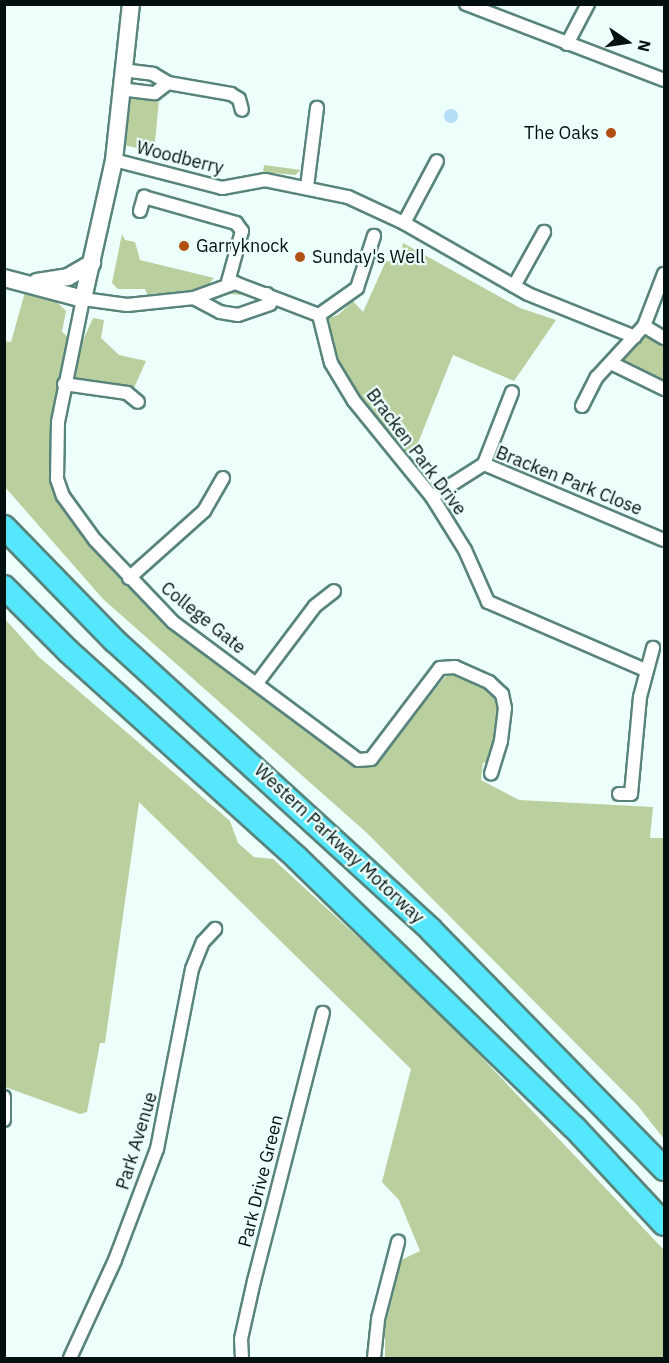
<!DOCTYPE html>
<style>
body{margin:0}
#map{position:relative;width:669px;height:1363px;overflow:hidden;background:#ecfffb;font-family:"IBM Plex Sans",sans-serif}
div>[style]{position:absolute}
.green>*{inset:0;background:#b9cf9e}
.water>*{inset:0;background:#b4ddf8}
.round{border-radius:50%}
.roads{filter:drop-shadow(2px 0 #58847c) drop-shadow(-2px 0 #58847c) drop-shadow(0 2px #58847c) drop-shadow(0 -2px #58847c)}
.street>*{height:12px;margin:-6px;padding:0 6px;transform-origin:6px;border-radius:6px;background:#fff}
.secondary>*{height:16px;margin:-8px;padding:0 8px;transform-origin:8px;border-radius:8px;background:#fff}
.highway>*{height:22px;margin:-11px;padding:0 11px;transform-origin:11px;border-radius:11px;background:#54e7fd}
.dots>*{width:16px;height:16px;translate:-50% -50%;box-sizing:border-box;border:3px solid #ecfffb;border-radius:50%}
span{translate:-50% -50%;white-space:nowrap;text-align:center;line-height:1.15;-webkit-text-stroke:4.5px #ecfffb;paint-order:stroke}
.poi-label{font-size:18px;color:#02110f}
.right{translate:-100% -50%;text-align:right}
.left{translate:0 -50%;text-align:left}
.street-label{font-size:18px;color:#02110f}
.frame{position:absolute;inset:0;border:6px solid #02110f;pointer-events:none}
.north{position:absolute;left:597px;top:12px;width:60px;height:60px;-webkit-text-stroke:4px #ecfffb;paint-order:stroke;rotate:103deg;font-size:16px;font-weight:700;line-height:24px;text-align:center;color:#02110f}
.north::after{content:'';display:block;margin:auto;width:21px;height:27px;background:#02110f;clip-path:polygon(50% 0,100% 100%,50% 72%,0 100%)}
</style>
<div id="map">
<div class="green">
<i style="clip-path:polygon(132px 94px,159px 100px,154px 152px,124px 145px)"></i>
<i style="clip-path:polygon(264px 165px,301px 170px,295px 175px,263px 172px)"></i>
<i style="clip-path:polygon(122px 234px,125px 240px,135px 242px,140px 260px,214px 278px,202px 292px,147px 294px,145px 289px,118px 289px,112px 283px)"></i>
<i style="clip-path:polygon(403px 243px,520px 308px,556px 320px,514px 381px,453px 355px,418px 443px,406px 456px,338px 366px,332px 350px,329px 318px,338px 315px,353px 301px,363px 312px,386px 261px,399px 262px)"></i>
<i style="clip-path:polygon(227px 288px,237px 290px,260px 297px,221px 293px)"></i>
<i style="clip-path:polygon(25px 292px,54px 299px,66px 311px,62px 332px,68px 337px,53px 408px,52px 470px,56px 491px,173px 622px,373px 765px,445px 677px,454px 673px,492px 692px,498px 701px,500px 714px,492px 761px,483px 763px,481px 780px,519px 800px,653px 807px,650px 838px,664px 838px,664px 1139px,638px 1106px,367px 833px,103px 599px,5px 487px,4px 341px,11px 342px)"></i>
<i style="clip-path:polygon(93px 318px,104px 320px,101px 338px,119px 355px,146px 361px,134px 388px,74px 378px,71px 367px)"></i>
<i style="clip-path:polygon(652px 336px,664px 343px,664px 384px,623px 361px,643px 337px)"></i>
<i style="clip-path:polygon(5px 619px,39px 657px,230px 821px,238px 843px,254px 857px,273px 859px,434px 1007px,664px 1250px,664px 1358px,385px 1358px,385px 1326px,401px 1260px,420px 1251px,399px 1200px,382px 1182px,411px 1069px,139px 802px,105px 1043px,100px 1043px,87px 1112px,80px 1114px,5px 1087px)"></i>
</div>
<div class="water">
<i class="round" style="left:444px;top:109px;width:14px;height:14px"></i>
</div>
<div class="roads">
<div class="street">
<i style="left:466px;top:4px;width:212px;rotate:21deg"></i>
<i style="left:567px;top:44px;width:45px;rotate:-62.3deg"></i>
<i style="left:122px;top:70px;width:31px;rotate:7deg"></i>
<i style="left:153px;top:74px;width:17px;rotate:31deg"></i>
<i style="left:168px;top:83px;width:64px;rotate:9.9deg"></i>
<i style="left:231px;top:94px;width:9px;rotate:32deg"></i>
<i style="left:239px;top:99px;width:11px;rotate:75deg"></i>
<i style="left:120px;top:89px;width:35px;rotate:7deg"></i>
<i style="left:155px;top:93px;width:16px;rotate:-38deg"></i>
<i style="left:114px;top:160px;width:112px;rotate:14.5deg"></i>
<i style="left:222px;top:188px;width:44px;rotate:-10.5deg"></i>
<i style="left:265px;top:180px;width:85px;rotate:11.6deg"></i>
<i style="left:348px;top:197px;width:62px;rotate:24.9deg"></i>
<i style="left:404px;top:223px;width:143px;rotate:29.8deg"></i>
<i style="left:528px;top:294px;width:115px;rotate:21.9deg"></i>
<i style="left:307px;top:187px;width:80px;rotate:-82.8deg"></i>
<i style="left:140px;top:211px;width:15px;rotate:-74deg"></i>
<i style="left:144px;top:197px;width:96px;rotate:15.8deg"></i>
<i style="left:236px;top:223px;width:10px;rotate:53deg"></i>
<i style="left:242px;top:231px;width:53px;rotate:105.4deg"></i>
<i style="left:404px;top:223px;width:70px;rotate:-62deg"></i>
<i style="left:514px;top:286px;width:62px;rotate:-60.9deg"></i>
<i style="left:267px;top:294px;width:10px;rotate:73deg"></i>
<i style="left:270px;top:304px;width:34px;rotate:161deg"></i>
<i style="left:238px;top:315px;width:18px;rotate:-171deg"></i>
<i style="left:220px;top:312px;width:30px;rotate:-152deg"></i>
<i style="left:194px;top:298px;width:67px;rotate:174deg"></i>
<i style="left:127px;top:305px;width:44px;rotate:-172.2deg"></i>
<i style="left:83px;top:299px;width:126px;rotate:101.5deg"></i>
<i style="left:58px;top:422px;width:57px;rotate:91deg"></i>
<i style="left:57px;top:479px;width:18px;rotate:71deg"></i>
<i style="left:63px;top:496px;width:54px;rotate:54deg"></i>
<i style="left:95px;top:540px;width:113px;rotate:46.4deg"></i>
<i style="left:173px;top:622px;width:231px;rotate:36.7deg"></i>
<i style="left:358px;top:760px;width:13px;rotate:-4deg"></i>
<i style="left:371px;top:759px;width:114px;rotate:-52.8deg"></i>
<i style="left:440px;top:668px;width:15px;rotate:-4deg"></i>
<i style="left:455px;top:667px;width:37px;rotate:24deg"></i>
<i style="left:489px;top:682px;width:18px;rotate:43deg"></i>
<i style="left:502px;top:694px;width:14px;rotate:78deg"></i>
<i style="left:505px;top:708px;width:33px;rotate:97deg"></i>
<i style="left:501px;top:741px;width:34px;rotate:107deg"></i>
<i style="left:194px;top:298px;width:44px;rotate:-20.1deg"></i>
<i style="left:235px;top:283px;width:90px;rotate:20.9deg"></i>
<i style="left:319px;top:315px;width:49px;rotate:76deg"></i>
<i style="left:331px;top:363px;width:44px;rotate:58.8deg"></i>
<i style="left:354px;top:401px;width:124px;rotate:50.9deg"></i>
<i style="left:432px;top:497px;width:62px;rotate:58.1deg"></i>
<i style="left:465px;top:550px;width:57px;rotate:66.1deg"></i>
<i style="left:488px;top:602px;width:171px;rotate:23.4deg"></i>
<i style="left:319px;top:315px;width:47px;rotate:-35.4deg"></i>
<i style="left:357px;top:288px;width:55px;rotate:-71.9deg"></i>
<i style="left:644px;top:326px;width:23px;rotate:31deg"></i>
<i style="left:611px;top:363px;width:59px;rotate:26.1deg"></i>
<i style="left:64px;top:384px;width:64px;rotate:8.1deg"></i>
<i style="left:127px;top:393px;width:14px;rotate:39deg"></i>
<i style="left:582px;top:406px;width:33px;rotate:-63deg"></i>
<i style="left:597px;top:377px;width:69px;rotate:-47.3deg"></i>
<i style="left:644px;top:326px;width:56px;rotate:-69deg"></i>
<i style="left:484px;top:464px;width:77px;rotate:-68.7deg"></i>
<i style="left:432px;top:497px;width:62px;rotate:-32.4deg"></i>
<i style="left:484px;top:464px;width:195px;rotate:22.9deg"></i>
<i style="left:129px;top:578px;width:101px;rotate:-41.8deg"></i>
<i style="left:204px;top:511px;width:38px;rotate:-60deg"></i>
<i style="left:257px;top:683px;width:96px;rotate:-53deg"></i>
<i style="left:315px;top:606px;width:24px;rotate:-38deg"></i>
<i style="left:619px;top:794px;width:12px"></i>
<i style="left:631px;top:794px;width:97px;rotate:-84.7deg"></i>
<i style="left:640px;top:697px;width:51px;rotate:-75.1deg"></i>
<i style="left:4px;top:1097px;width:23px;rotate:90deg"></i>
<i style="left:70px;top:1358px;width:108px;rotate:-65.3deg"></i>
<i style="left:115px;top:1260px;width:119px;rotate:-69.3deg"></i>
<i style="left:157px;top:1149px;width:183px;rotate:-79deg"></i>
<i style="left:192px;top:969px;width:29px;rotate:-68deg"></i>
<i style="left:203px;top:942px;width:18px;rotate:-47deg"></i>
<i style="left:242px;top:1358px;width:19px;rotate:-93deg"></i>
<i style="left:241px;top:1339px;width:59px;rotate:-77.4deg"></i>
<i style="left:254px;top:1281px;width:277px;rotate:-75.6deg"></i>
<i style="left:374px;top:1358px;width:39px;rotate:-84deg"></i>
<i style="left:378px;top:1319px;width:80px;rotate:-75.4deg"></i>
</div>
<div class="secondary">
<i style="left:4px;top:278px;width:82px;rotate:14.9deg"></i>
<i style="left:83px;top:299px;width:142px;rotate:-77.4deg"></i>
<i style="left:114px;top:160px;width:157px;rotate:-83.8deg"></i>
<i style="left:37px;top:282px;width:31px;rotate:-9deg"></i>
<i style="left:68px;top:277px;width:28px;rotate:-30deg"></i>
</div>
<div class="highway">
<i style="left:4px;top:527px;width:159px;rotate:45.8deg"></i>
<i style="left:115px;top:641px;width:428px;rotate:42.4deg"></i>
<i style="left:431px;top:930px;width:334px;rotate:45.7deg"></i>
<i style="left:4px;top:587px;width:91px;rotate:45deg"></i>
<i style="left:68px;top:651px;width:309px;rotate:42.1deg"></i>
<i style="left:297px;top:858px;width:386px;rotate:44.2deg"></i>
<i style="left:574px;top:1127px;width:132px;rotate:47.1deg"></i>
</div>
</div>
<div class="dots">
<i style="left:611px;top:133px;background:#b14f13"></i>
<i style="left:184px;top:246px;background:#b14f13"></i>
<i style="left:300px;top:257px;background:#b14f13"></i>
</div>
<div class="poi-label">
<span class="right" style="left:599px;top:133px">The Oaks</span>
<span class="left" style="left:196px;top:246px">Garryknock</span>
<span class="left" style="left:312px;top:257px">Sunday's Well</span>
</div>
<div class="street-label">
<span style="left:180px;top:158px;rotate:14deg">Woodberry</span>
<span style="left:416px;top:452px;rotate:53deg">Bracken Park Drive</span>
<span style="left:569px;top:481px;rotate:22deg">Bracken Park Close</span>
<span style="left:203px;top:618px;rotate:39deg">College Gate</span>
<span style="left:339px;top:844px;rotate:43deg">Western Parkway Motorway</span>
<span style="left:137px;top:1141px;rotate:-73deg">Park Avenue</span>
<span style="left:261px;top:1181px;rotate:-76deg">Park Drive Green</span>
</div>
<div class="frame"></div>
<div class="north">N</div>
</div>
